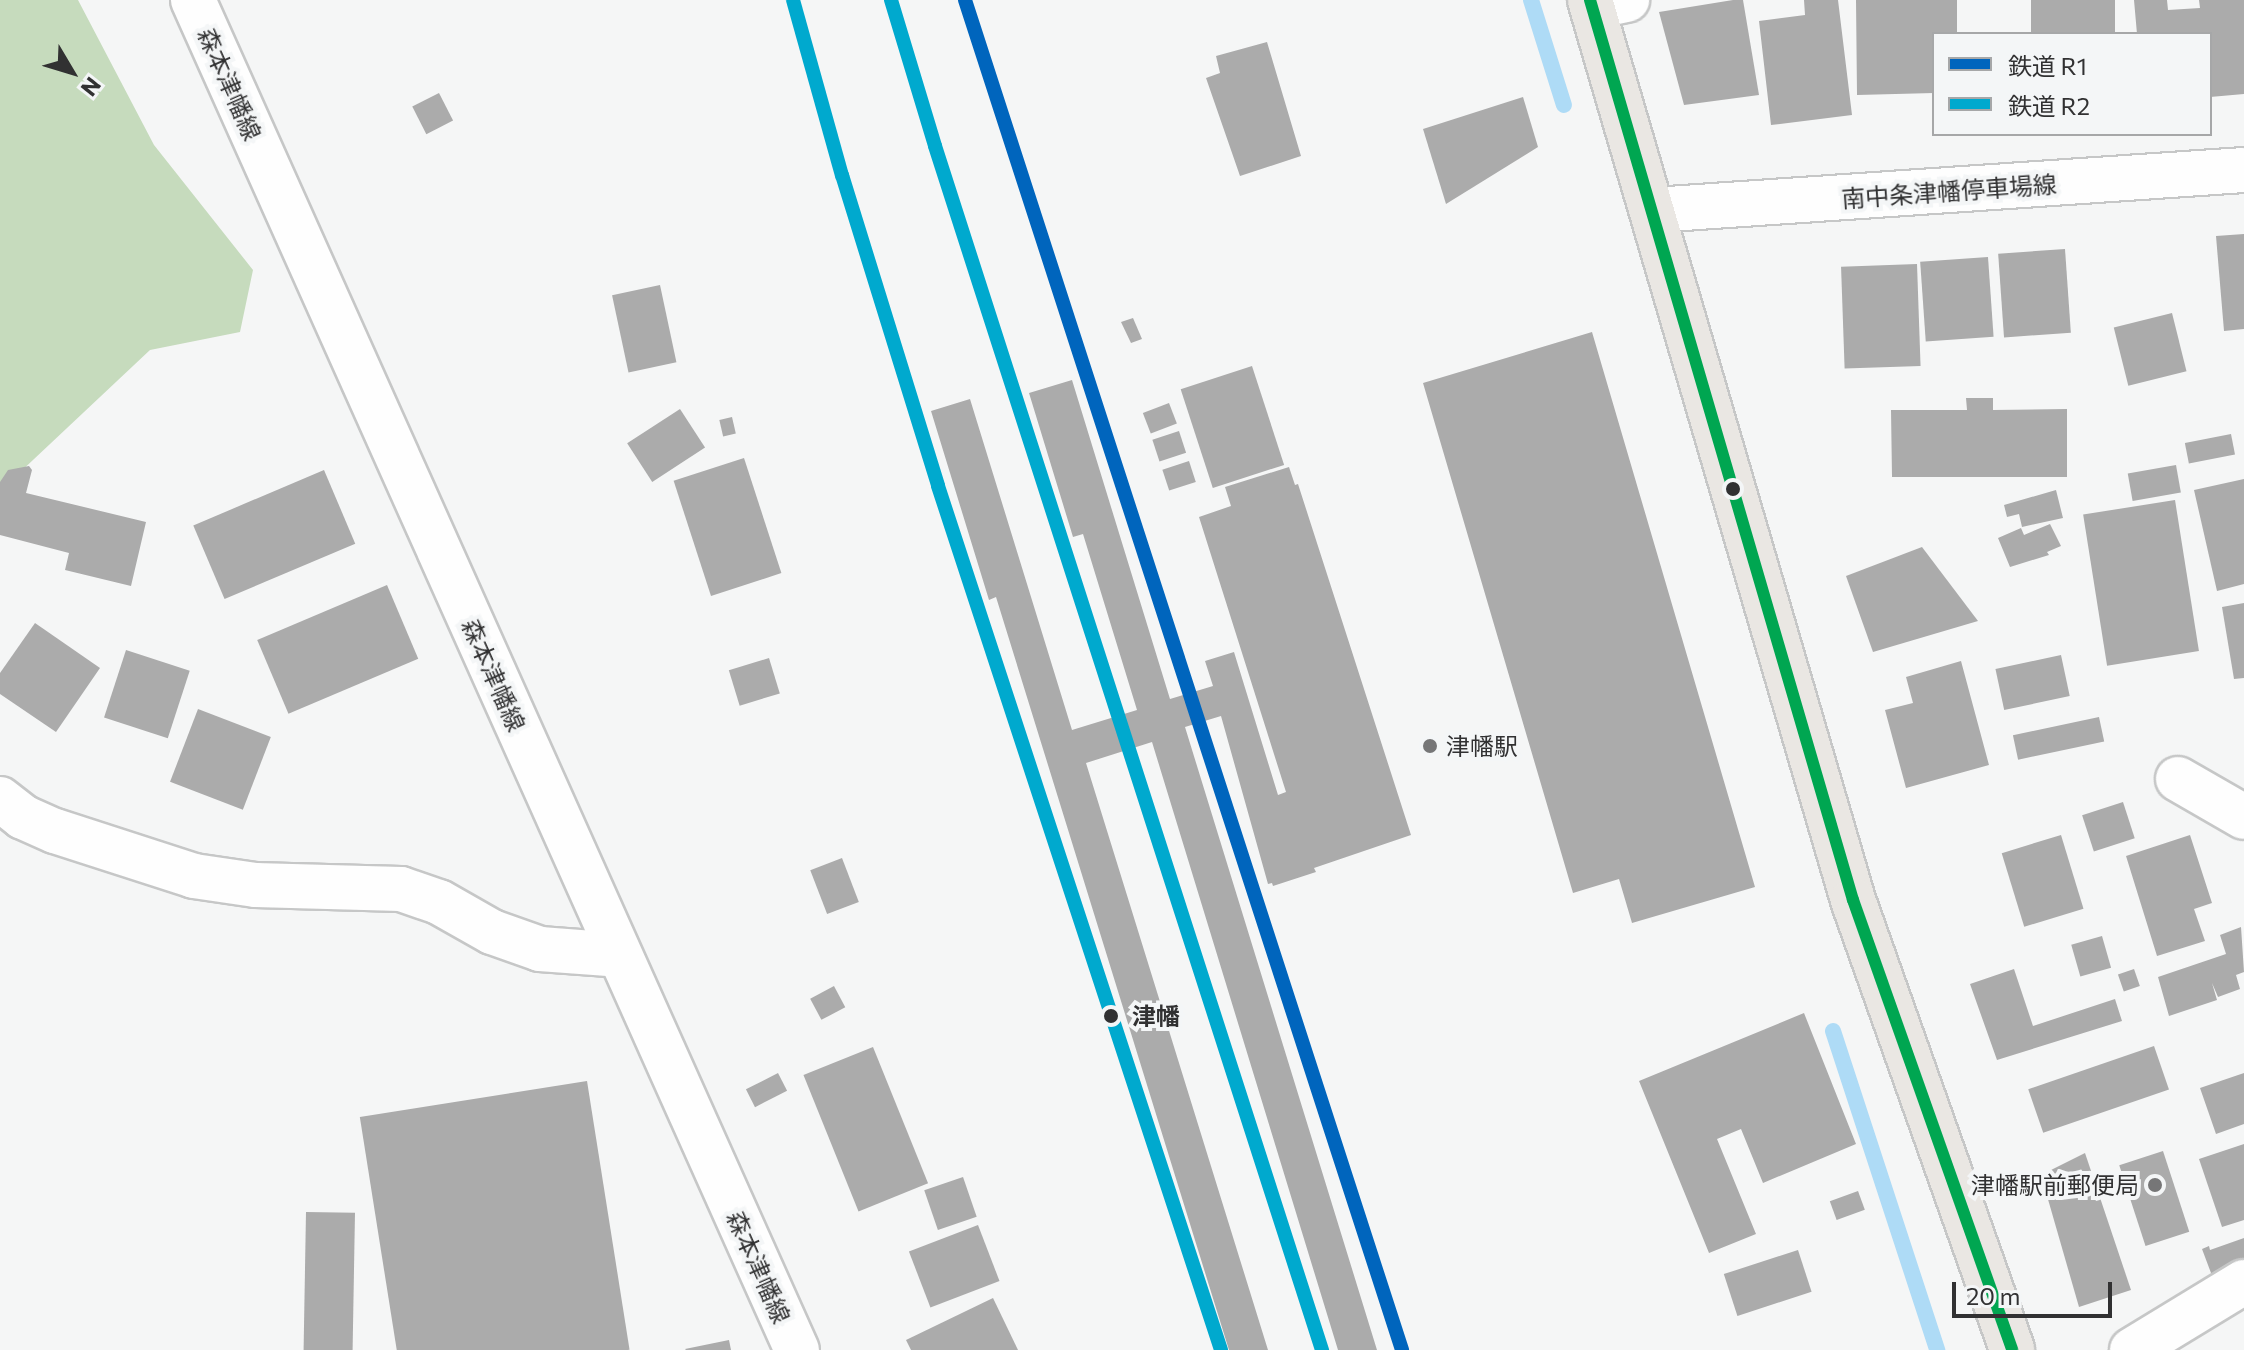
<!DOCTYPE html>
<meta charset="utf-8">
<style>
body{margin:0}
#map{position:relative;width:2244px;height:1350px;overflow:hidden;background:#f5f6f6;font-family:Commissioner,"Noto Sans JP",sans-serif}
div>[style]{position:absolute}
.forest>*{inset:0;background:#c6dbbd}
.stream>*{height:16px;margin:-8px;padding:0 8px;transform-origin:8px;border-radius:8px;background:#aedbf6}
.building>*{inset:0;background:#ababab;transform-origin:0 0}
.roads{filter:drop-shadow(2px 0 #c6c7c7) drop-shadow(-2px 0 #c6c7c7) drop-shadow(0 2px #c6c7c7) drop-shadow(0 -2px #c6c7c7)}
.minor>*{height:44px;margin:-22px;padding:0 22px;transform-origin:22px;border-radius:22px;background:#fefefe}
.secondary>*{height:44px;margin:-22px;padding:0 22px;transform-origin:22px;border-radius:22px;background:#fefefe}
.primary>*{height:44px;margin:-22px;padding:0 22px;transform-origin:22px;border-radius:22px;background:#eae7e3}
.rail>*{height:9px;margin-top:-4.5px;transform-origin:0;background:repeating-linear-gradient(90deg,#f4f6f7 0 18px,#d8d9d9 0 36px);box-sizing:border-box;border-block:2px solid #d8d9d9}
.bus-1>*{height:12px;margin:-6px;padding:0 6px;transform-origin:6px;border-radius:6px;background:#00a651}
.rail-1>*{height:14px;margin:-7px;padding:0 7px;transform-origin:7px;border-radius:7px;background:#0065bd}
.rail-2>*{height:14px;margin:-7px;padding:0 7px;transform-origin:7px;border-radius:7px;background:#00a9ce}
.dots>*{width:22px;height:22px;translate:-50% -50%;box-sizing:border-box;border:4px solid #f4f6f7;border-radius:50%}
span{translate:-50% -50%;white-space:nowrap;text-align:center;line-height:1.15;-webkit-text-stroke:8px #f4f6f7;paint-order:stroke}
.street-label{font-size:24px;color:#313132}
.poi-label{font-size:24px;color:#313132}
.left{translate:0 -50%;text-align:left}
.right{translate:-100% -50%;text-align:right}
.stop-label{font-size:24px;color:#313132;font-weight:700}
.legend{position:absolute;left:1932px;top:32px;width:280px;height:104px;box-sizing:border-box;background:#f4f6f7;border:2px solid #a6a7a8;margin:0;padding:10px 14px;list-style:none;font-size:24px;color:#313132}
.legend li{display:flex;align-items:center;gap:16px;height:40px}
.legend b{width:40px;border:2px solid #a6a7a8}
.north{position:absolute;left:32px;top:32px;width:80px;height:80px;-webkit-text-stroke:6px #f4f6f7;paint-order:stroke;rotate:128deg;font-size:22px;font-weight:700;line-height:32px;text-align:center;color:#313132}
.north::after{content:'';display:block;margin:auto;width:28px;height:36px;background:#313132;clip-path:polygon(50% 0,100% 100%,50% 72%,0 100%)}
.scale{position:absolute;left:1952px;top:1282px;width:160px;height:36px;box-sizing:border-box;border:4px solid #313132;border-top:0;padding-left:10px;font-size:24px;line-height:28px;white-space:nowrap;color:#313132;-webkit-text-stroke:6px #f4f6f7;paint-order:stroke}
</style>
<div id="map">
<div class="forest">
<i style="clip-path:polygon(0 0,78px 0,154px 145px,253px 270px,240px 332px,150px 350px,0 491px)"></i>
</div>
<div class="stream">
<i style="left:1531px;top:0;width:110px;rotate:72.6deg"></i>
<i style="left:1833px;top:1031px;width:336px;rotate:71.9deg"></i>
</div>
<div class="building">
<i style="clip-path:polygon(1733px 0,1743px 0,1759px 95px,1684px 105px,1659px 12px)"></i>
<i style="clip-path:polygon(1804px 0,1838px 0,1852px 115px,1771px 125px,1759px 21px,1805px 15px)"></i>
<i style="clip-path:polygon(1856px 0,1957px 0,1957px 34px,1934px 34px,1934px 93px,1857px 95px)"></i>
<i style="left:2031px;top:0;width:84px;height:34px"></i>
<i style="clip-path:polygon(2134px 0,2167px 0,2168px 10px,2200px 8px,2199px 0,2244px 0,2244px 94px,2210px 97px,2210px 34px,2137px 34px)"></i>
<i style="clip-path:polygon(1267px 42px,1301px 156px,1240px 176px,1206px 78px,1220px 73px,1216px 56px)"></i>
<i style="left:439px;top:93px;width:31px;height:30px;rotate:63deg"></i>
<i style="clip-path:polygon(1523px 97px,1538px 147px,1446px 204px,1423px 129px)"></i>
<i style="clip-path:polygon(2244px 234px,2244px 329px,2224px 331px,2216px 236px)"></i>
<i style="left:2065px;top:249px;width:84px;height:67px;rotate:86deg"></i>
<i style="left:1988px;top:257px;width:80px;height:68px;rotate:86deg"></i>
<i style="left:1917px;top:264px;width:102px;height:76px;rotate:88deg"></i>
<i style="left:660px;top:285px;width:79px;height:49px;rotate:78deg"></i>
<i style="left:2172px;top:313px;width:60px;height:60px;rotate:76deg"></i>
<i style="clip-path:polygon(1133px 318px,1142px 339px,1131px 343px,1121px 322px)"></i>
<i style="clip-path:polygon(1592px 332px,1755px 887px,1632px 923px,1619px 879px,1573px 893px,1423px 383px)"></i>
<i style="left:1252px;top:366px;width:104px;height:75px;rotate:72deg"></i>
<i style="clip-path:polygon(1072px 380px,1170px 699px,1213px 686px,1205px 661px,1234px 652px,1278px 795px,1286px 792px,1199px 517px,1231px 506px,1225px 487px,1289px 467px,1295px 485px,1298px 484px,1411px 835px,1314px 868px,1316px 872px,1273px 886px,1272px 883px,1268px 884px,1221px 716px,1185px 727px,1377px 1350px,1338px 1350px,1152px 742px,1086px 763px,1268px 1350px,1229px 1350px,996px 597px,989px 600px,931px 411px,970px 399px,1072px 730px,1137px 710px,1083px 534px,1073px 537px,1029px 393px)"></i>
<i style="clip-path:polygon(1966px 398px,1993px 398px,1993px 410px,2067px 409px,2067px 477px,1892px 477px,1891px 410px,1967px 410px)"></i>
<i style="left:1169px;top:403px;width:22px;height:28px;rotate:69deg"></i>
<i style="left:680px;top:409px;width:46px;height:63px;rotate:57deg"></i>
<i style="left:732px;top:417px;width:17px;height:13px;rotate:77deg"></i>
<i style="left:1179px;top:431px;width:23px;height:28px;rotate:72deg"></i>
<i style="left:2231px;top:434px;width:21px;height:47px;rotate:79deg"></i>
<i style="left:744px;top:458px;width:121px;height:74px;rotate:72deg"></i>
<i style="left:1189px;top:461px;width:22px;height:28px;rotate:72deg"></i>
<i style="left:2176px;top:465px;width:28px;height:49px;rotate:80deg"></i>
<i style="clip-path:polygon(29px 466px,32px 470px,26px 493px,146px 522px,131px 586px,65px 570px,69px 553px,0 535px,0 482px,8px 470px)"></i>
<i style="left:324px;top:470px;width:80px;height:142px;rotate:67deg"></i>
<i style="clip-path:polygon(2244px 479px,2244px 584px,2217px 591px,2194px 490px)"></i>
<i style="clip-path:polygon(2056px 490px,2063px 518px,2022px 527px,2019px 514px,2007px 517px,2004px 505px)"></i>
<i style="left:2175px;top:500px;width:153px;height:93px;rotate:81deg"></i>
<i style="clip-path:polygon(2050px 524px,2061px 546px,2047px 552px,2049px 555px,2010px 567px,1998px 538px,2021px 528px,2024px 535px)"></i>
<i style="clip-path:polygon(1922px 547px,1978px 621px,1873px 652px,1846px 576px)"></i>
<i style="left:387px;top:585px;width:80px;height:141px;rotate:67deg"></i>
<i style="clip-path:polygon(2244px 603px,2244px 678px,2234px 679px,2222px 607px)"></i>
<i style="clip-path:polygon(35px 623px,100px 668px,56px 732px,0 694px,0 673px)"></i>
<i style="left:126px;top:650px;width:67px;height:71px;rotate:18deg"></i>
<i style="left:2061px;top:655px;width:42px;height:67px;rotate:78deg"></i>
<i style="left:769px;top:658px;width:37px;height:42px;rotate:73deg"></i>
<i style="clip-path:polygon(1961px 661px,1989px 765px,1906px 788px,1885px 710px,1913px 703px,1906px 677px)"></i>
<i style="left:198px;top:709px;width:78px;height:78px;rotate:21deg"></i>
<i style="left:2099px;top:717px;width:25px;height:88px;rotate:78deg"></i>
<i style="left:2123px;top:802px;width:38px;height:43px;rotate:72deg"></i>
<i style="left:2061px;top:835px;width:77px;height:62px;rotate:73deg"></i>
<i style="clip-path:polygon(2190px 835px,2212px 903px,2194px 909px,2205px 941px,2157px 956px,2126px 856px)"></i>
<i style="left:842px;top:858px;width:47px;height:34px;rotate:69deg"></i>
<i style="clip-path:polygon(2241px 927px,2244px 972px,2236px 975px,2240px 989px,2218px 997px,2212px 983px,2217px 1000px,2169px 1016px,2158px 977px,2226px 954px,2220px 935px)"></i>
<i style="left:2102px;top:936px;width:33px;height:32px;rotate:74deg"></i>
<i style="clip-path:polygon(2014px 969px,2033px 1026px,2115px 999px,2122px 1021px,1997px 1060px,1970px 984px)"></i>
<i style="left:2134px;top:969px;width:18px;height:17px;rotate:71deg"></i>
<i style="left:834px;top:986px;width:24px;height:27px;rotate:62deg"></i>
<i style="clip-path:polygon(1804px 1013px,1856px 1144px,1763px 1183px,1741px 1129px,1717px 1139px,1756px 1234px,1709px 1253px,1639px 1081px)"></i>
<i style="left:2154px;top:1046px;width:46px;height:133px;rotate:71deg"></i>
<i style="left:873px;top:1047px;width:147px;height:75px;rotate:68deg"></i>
<i style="left:778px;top:1073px;width:20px;height:36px;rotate:63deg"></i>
<i style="clip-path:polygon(2244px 1073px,2244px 1124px,2216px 1134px,2200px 1088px)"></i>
<i style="left:587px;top:1081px;width:272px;height:230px;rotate:81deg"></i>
<i style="clip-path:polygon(2244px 1144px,2244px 1220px,2222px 1227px,2199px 1159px)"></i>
<i style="left:2163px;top:1151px;width:85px;height:46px;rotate:72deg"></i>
<i style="clip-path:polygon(2085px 1153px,2131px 1290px,2079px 1307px,2041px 1175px)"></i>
<i style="left:963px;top:1177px;width:42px;height:41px;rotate:71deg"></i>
<i style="left:1858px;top:1191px;width:20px;height:30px;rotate:70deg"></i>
<i style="left:306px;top:1212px;width:49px;height:138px;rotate:1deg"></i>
<i style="left:978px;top:1225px;width:60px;height:74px;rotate:69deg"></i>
<i style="clip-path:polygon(2244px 1238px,2244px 1264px,2214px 1281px,2202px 1249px,2209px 1246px,2210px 1250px)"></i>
<i style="left:1798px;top:1250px;width:44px;height:78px;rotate:72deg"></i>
<i style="clip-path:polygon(993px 1298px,1018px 1350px,911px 1350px,906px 1340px)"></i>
<i style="clip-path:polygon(729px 1340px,731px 1350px,686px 1350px,685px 1349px)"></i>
</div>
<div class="roads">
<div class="minor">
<i style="left:1593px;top:7px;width:35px;rotate:-12deg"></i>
<i style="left:2178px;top:779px;width:76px;rotate:29.9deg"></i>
<i style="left:0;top:799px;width:29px;rotate:38deg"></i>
<i style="left:23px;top:817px;width:35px;rotate:24deg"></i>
<i style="left:55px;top:831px;width:146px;rotate:17.9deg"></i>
<i style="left:194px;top:876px;width:62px;rotate:8.4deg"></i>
<i style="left:255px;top:885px;width:146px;rotate:1.6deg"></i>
<i style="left:401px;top:889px;width:40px;rotate:18.9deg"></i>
<i style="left:439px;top:902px;width:61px;rotate:29.5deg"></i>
<i style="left:492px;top:932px;width:51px;rotate:19.5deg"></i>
<i style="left:540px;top:949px;width:79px;rotate:4.3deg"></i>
<i style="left:2132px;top:1350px;width:131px;rotate:-31.3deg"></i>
</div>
<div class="secondary">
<i style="left:193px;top:0;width:1479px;rotate:65.9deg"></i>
<i style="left:1654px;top:210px;width:591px;rotate:-3.88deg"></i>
</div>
<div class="primary">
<i style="left:1590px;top:0;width:938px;rotate:73.71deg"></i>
<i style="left:1853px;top:900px;width:477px;rotate:70.5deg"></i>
</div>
</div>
<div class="rail">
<i style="left:793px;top:0;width:182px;rotate:74.4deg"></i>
<i style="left:842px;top:175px;width:325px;rotate:72.8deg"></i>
<i style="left:938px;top:486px;width:909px;rotate:71.86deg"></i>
<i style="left:891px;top:0;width:152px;rotate:73.2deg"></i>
<i style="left:935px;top:146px;width:1265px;rotate:72.18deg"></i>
</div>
<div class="bus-1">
<i style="left:1590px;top:0;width:938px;rotate:73.71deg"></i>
<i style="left:1853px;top:900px;width:477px;rotate:70.5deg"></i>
</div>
<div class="rail-1">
<i style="left:965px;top:0;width:1419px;rotate:72.06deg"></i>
</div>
<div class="rail-2">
<i style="left:793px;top:0;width:182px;rotate:74.4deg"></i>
<i style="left:842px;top:175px;width:325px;rotate:72.8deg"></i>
<i style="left:938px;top:486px;width:909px;rotate:71.86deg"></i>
<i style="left:891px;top:0;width:152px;rotate:73.2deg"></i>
<i style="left:935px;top:146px;width:1265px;rotate:72.18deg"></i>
</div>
<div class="dots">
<i style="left:1733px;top:489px;background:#313132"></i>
<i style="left:1430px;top:746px;background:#767677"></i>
<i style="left:1111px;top:1016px;background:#313132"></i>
<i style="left:2155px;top:1185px;background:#767677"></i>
</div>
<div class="street-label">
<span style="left:230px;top:84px;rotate:66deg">森本津幡線</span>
<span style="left:1949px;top:191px;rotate:-4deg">南中条津幡停車場線</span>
<span style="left:494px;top:675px;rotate:66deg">森本津幡線</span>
<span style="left:759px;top:1267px;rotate:66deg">森本津幡線</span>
</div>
<div class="poi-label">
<span class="left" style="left:1446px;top:746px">津幡駅</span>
<span class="right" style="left:2139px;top:1185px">津幡駅前郵便局</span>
</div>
<div class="stop-label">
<span class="left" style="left:1132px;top:1016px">津幡</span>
</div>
<ul class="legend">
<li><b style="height:10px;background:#0065bd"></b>鉄道 R1</li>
<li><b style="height:10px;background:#00a9ce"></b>鉄道 R2</li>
</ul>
<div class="north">N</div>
<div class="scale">20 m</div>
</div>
